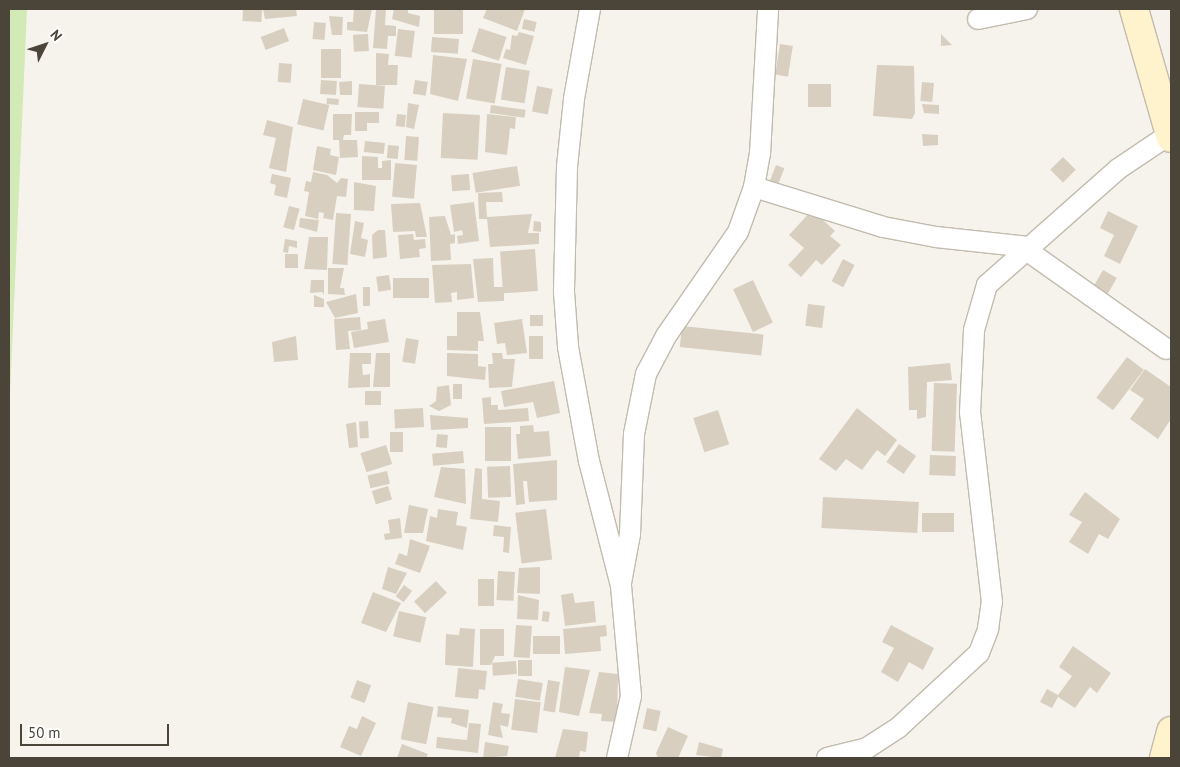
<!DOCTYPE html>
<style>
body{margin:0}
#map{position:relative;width:1180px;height:767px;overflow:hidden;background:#f6f3ec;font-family:"PT Sans",sans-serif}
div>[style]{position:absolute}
.green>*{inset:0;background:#d2eab5}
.building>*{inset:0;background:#d8cfc1;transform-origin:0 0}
.roads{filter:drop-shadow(1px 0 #c2bbae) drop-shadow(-1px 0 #c2bbae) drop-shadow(0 1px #c2bbae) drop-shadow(0 -1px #c2bbae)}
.street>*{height:20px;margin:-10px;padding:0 10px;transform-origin:10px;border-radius:10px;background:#fff}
.secondary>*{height:28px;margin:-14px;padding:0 14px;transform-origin:14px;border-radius:14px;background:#fff3cd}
span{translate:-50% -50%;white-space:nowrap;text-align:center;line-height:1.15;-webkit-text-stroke:4px #fff;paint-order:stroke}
.frame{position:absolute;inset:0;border:10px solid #4b4439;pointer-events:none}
.north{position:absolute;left:20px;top:20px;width:50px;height:50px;-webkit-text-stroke:4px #fff;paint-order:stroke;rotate:49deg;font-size:14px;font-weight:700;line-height:20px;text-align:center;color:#4b4439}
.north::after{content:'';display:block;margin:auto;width:18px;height:22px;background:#4b4439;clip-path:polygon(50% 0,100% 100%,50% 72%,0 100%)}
.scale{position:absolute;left:20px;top:724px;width:149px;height:22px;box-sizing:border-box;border:2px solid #4b4439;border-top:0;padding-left:6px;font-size:15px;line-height:18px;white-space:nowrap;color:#4b4439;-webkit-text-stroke:4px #fff;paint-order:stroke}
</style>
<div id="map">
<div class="green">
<i style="clip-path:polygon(9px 9px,27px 9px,9px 418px)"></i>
</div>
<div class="building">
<i style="left:243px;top:9px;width:19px;height:12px;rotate:3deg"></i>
<i style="clip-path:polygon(263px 9px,296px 9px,297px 16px,265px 19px)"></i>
<i style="clip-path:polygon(354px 9px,372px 9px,367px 32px,347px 30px,347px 22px,353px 22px)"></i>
<i style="clip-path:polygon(376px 9px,386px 9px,385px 25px,396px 26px,396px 36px,388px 36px,387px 49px,373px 48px)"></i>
<i style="clip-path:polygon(394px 9px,408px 9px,408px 13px,420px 16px,419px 27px,392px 19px)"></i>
<i style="left:434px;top:9px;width:29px;height:25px"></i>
<i style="clip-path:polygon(487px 9px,525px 9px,517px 31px,483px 18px)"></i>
<i style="clip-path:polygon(329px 16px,343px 17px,342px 35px,332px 35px)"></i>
<i style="left:524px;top:19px;width:13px;height:10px;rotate:13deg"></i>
<i style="left:314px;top:22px;width:12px;height:17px;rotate:5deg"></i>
<i style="left:284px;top:28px;width:14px;height:25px;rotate:69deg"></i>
<i style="left:479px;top:28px;width:29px;height:25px;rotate:18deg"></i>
<i style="left:398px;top:29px;width:17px;height:27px;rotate:7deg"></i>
<i style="clip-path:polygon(519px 32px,534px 36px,526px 65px,503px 58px,506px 49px,510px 50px,512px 35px,517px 36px)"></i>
<i style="left:368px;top:34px;width:17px;height:15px;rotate:87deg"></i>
<i style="clip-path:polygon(941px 34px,952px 45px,941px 46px)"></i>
<i style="left:432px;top:37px;width:27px;height:15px;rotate:4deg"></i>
<i style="left:780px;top:44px;width:13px;height:31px;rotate:9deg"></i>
<i style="left:321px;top:49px;width:20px;height:29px"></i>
<i style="clip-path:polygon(376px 53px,389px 54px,388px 65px,398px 65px,397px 85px,376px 85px)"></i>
<i style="clip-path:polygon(433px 55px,467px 59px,458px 101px,430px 94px)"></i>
<i style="left:473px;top:59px;width:29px;height:40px;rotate:10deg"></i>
<i style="left:279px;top:63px;width:13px;height:19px;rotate:4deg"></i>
<i style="clip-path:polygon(877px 65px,914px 66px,915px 113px,912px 119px,873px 116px)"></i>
<i style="left:506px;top:67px;width:24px;height:33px;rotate:9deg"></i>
<i style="left:321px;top:80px;width:16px;height:14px;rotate:4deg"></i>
<i style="left:415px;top:80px;width:13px;height:14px;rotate:9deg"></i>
<i style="clip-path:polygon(352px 81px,352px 95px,340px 95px,339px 82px)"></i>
<i style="left:922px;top:82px;width:12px;height:19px;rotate:5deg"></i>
<i style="left:359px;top:84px;width:26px;height:23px;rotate:4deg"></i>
<i style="left:808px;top:84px;width:23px;height:23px"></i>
<i style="left:537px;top:86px;width:16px;height:26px;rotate:11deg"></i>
<i style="left:327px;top:98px;width:12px;height:6px;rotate:5deg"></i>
<i style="left:303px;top:99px;width:27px;height:26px;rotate:13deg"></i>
<i style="clip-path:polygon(408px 103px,419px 105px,414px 129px,406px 127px)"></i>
<i style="clip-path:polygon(922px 104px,939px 105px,939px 114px,924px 113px)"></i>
<i style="left:491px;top:105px;width:35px;height:8px;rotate:8deg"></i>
<i style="left:355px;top:112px;width:12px;height:19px"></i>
<i style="left:379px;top:112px;width:11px;height:12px;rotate:90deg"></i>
<i style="left:443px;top:113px;width:37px;height:45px;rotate:3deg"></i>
<i style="clip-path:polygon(333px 114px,352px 114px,351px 135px,344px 135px,343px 140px,357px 140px,358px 157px,340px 158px,339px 140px,333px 140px)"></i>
<i style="left:397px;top:114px;width:9px;height:12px;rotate:6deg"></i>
<i style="clip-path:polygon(487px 114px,516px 117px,515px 129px,510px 128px,507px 155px,485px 152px)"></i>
<i style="clip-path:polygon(267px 120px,293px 127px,286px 172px,269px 168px,276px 138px,263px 135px)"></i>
<i style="clip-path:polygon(922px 134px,938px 135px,938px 145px,923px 146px)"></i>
<i style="left:406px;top:136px;width:13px;height:24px;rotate:4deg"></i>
<i style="left:365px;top:141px;width:20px;height:11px;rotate:6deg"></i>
<i style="left:388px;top:145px;width:11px;height:13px;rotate:5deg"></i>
<i style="clip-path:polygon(317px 146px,331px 149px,330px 155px,339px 157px,336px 175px,313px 170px)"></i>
<i style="clip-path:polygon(362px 156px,378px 157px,378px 168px,382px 168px,382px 161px,391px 160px,391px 180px,362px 180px)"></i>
<i style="left:1063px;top:157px;width:18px;height:18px;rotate:45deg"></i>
<i style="left:395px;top:163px;width:22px;height:34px;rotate:5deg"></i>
<i style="left:776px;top:165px;width:9px;height:17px;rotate:21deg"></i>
<i style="left:517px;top:166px;width:20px;height:45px;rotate:81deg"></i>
<i style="clip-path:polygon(313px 172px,327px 175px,337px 183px,341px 178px,348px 179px,346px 197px,337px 196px,333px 220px,323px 218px,324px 213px,319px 212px,318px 219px,305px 216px,309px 192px,304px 191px,306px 181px,311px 182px)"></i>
<i style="clip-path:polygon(272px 174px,291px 178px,287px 198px,274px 195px,276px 185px,270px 183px)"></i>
<i style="left:469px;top:174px;width:16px;height:18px;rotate:86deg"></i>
<i style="clip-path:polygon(354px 182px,376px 186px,374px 211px,354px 210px)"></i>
<i style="clip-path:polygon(502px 192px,503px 202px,486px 202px,487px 217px,532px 214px,528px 233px,539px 233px,539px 244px,490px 247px,487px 219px,479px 219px,478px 193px)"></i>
<i style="clip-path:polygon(474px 202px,479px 241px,458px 244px,457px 236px,463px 235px,462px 230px,454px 232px,450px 205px)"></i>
<i style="clip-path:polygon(420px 203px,427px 237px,416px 237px,415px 231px,393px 232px,391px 204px)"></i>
<i style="left:289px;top:206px;width:11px;height:22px;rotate:15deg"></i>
<i style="clip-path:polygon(812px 210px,835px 231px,830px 236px,841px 245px,822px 265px,816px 260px,801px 277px,788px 265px,804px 248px,789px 235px)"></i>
<i style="clip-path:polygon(1108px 211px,1138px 226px,1120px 264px,1104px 256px,1114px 235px,1100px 228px)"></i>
<i style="left:336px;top:213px;width:15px;height:51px;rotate:4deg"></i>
<i style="clip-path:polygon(445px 216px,451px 235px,455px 234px,455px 243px,450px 244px,451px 260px,431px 261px,429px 217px)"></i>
<i style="clip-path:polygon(300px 218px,319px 220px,317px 232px,299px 227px)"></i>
<i style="clip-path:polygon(355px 221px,364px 223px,361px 238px,368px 240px,365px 257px,350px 254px)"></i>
<i style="clip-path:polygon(534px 221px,541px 222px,541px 232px,533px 231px)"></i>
<i style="clip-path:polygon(378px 230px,385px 230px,387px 257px,373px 259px,372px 235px)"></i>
<i style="clip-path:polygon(413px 234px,414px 240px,425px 239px,426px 248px,419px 249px,420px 257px,400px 259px,398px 235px)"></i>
<i style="clip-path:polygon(309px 237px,328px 237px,327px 270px,304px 269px)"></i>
<i style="clip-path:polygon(285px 239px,297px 241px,297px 248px,289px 246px,288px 253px,283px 252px)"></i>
<i style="left:535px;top:249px;width:42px;height:35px;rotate:86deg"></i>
<i style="left:285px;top:254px;width:13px;height:14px"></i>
<i style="clip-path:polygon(493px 258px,494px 287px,504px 287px,504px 301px,478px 302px,473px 259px)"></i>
<i style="left:843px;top:259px;width:13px;height:25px;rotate:27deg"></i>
<i style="clip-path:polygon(471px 264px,474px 298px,457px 300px,457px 292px,451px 293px,452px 302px,435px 303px,432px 265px)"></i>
<i style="clip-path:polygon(328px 268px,344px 268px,340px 288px,344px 288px,345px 295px,328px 294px)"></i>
<i style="left:1103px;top:270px;width:16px;height:24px;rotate:30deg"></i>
<i style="left:389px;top:275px;width:15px;height:13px;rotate:82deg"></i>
<i style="left:429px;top:278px;width:20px;height:36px;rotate:90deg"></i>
<i style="clip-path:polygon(311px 280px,324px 280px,324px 295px,322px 292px,310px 293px)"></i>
<i style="left:753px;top:280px;width:47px;height:22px;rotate:65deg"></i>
<i style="left:363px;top:287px;width:7px;height:19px"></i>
<i style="clip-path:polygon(356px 294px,358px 313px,335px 318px,326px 302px)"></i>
<i style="clip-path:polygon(314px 295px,324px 299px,324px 307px,314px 307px)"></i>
<i style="left:808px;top:304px;width:17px;height:22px;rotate:7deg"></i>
<i style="clip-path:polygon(457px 312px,480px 312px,484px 341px,478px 341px,478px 351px,447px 350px,447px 336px,457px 336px)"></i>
<i style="left:543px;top:315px;width:11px;height:13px;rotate:90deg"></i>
<i style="clip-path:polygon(360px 317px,361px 330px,348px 331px,350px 349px,336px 350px,334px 319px)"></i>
<i style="clip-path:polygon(385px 319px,389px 342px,354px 348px,351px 332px,368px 329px,367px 322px)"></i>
<i style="clip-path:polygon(522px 319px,527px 353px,507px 355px,505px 343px,497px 344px,494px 323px)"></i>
<i style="left:682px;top:326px;width:82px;height:21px;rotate:6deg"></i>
<i style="clip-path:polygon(296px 336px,298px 360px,274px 362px,272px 342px)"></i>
<i style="left:529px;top:336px;width:14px;height:23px"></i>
<i style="left:406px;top:338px;width:13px;height:24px;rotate:9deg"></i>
<i style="clip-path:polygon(350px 353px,371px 353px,371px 364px,362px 364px,363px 375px,370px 374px,370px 387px,348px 388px)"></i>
<i style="clip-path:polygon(376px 353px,390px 353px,390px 387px,373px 387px)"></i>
<i style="clip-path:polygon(447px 353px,478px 354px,478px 366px,486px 367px,485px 380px,447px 376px)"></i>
<i style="clip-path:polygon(492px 353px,502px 353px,503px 359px,515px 359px,512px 387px,489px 388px,488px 364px,493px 364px)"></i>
<i style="left:1127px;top:357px;width:21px;height:51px;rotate:37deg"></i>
<i style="clip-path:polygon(950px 363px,952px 380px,927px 382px,926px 417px,917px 419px,917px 410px,909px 410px,908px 367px)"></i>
<i style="clip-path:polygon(1145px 369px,1171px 387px,1171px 419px,1158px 439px,1130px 419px,1144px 399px,1130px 390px)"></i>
<i style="clip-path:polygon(554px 381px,560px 413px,537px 418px,533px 402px,504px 407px,501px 391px)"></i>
<i style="left:934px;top:383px;width:23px;height:68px;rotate:2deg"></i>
<i style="left:453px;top:384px;width:9px;height:15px"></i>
<i style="clip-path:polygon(449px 385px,451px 405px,439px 411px,429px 406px,436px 401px,437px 387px)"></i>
<i style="left:365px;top:391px;width:16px;height:14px"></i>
<i style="clip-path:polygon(491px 397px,491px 405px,498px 405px,498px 410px,528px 408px,529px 421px,484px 424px,482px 398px)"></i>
<i style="left:423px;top:408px;width:19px;height:29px;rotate:87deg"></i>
<i style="clip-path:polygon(857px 408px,897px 440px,885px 456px,877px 450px,862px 470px,846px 459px,836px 471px,819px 459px)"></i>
<i style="left:718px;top:410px;width:36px;height:26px;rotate:72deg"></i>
<i style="clip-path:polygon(430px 415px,468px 418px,468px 428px,431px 430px)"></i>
<i style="left:368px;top:421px;width:17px;height:9px;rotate:87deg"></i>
<i style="clip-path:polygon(356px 422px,358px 447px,349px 448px,346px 424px)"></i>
<i style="clip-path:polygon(533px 425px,534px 432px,549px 431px,551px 456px,518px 459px,516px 434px,520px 434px,520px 426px)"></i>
<i style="left:485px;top:427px;width:26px;height:34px"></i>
<i style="left:403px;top:432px;width:20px;height:13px;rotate:90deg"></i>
<i style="left:437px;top:434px;width:11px;height:13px;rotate:5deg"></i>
<i style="left:899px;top:444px;width:21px;height:22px;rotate:35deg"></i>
<i style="left:386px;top:445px;width:20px;height:27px;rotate:72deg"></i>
<i style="left:463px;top:451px;width:12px;height:31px;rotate:85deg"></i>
<i style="left:930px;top:455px;width:26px;height:20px;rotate:2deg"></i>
<i style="clip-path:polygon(557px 460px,557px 500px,529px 502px,527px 481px,523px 481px,525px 504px,516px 505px,513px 464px)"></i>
<i style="left:510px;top:466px;width:31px;height:23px;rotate:88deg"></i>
<i style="clip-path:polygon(441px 467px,465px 469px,466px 504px,434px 497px)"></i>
<i style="clip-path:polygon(475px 468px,482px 469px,482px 499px,500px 501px,498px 522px,470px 519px)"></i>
<i style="left:387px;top:471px;width:13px;height:20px;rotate:77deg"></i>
<i style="left:388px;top:486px;width:14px;height:17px;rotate:73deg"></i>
<i style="clip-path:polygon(1085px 492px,1120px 519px,1108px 539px,1099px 534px,1088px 554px,1069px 542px,1082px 522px,1069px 515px)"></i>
<i style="left:823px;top:497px;width:96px;height:31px;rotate:3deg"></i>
<i style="clip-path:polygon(409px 505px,428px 509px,423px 533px,404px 533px)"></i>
<i style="clip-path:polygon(438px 509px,458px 512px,456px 525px,467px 527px,463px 550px,426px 541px,430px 516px,437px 518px)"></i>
<i style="left:546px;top:509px;width:51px;height:31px;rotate:83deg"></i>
<i style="left:922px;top:513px;width:32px;height:19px"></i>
<i style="clip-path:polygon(400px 518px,402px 538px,385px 540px,384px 534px,390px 533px,388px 520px)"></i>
<i style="clip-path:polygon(494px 525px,511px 527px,509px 553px,503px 552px,504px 537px,493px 536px)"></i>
<i style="clip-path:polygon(410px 539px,430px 546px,420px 573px,395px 564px,399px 553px,407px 556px)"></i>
<i style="clip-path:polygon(388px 567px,407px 573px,396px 594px,382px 589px)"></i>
<i style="clip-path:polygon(540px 567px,540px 594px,517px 593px,519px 568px)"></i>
<i style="left:498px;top:571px;width:17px;height:29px;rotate:3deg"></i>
<i style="left:478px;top:579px;width:16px;height:27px"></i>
<i style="left:436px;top:581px;width:16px;height:30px;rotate:47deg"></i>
<i style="left:404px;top:585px;width:10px;height:14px;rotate:37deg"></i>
<i style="clip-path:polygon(373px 592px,401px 603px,386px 632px,361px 623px)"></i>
<i style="clip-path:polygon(573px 593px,575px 603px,594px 601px,596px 622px,565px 626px,561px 595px)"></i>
<i style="clip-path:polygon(518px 595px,539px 600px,538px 620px,517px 619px)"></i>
<i style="left:399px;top:611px;width:28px;height:26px;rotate:13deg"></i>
<i style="left:543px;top:611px;width:7px;height:10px;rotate:8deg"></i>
<i style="left:516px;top:625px;width:16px;height:32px;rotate:4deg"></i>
<i style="clip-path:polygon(606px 625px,607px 636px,600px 637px,601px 651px,565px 654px,563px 629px)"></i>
<i style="clip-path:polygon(891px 625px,934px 648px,923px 670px,909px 662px,898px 682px,881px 672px,894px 648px,882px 642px)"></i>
<i style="clip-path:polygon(460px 628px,475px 629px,473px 667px,445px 665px,446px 634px,459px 635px)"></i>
<i style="clip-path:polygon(480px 629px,504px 629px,504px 656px,495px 656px,491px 665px,480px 665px)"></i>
<i style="left:533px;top:636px;width:27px;height:18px"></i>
<i style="clip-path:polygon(1073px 646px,1111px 673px,1097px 693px,1090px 687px,1075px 708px,1058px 697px,1052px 708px,1040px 702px,1047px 689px,1058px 695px,1072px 676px,1059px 667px)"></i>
<i style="left:518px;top:660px;width:14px;height:16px"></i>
<i style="left:516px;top:661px;width:13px;height:24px;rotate:86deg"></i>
<i style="clip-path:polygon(565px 667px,590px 670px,579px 716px,559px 712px)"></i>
<i style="clip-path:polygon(458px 668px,487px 671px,485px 690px,479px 689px,478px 699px,455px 697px)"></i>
<i style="clip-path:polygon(599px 672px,618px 674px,617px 722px,601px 721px,602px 714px,589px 713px)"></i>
<i style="left:518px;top:679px;width:25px;height:18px;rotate:9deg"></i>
<i style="left:357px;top:680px;width:15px;height:19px;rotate:20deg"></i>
<i style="left:548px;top:680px;width:12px;height:31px;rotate:9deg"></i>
<i style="left:515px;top:699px;width:26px;height:31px;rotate:7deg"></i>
<i style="left:408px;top:702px;width:26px;height:38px;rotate:11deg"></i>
<i style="clip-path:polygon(493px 702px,503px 704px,501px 713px,510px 714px,508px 727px,500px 725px,503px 738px,488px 735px)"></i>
<i style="clip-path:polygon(438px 706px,469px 710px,467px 728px,451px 723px,452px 718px,437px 717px)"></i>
<i style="left:647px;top:708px;width:14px;height:21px;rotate:12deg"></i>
<i style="clip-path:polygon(362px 716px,376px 723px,361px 756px,340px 747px,349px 726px,357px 729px)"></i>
<i style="clip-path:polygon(469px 723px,481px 724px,478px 753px,436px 748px,437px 737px,467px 740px)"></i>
<i style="clip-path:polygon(668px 727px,688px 736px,678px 758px,658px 758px,656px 753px)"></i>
<i style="clip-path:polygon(563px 729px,588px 732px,586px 752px,580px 751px,579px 758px,555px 758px)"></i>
<i style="clip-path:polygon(485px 742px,509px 746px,507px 756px,483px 758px)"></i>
<i style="clip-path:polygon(699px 742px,723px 749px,721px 758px,696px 755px)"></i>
<i style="clip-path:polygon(402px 744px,428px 754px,426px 758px,397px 758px)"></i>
</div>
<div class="roads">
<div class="street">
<i style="left:590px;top:9px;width:91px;rotate:100.1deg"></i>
<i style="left:574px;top:99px;width:68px;rotate:95.9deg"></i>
<i style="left:567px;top:167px;width:125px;rotate:91.4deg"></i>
<i style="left:564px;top:292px;width:55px;rotate:85.8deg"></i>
<i style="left:568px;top:347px;width:116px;rotate:79.6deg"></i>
<i style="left:589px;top:461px;width:129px;rotate:75.6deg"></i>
<i style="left:621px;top:586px;width:110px;rotate:84.8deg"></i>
<i style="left:631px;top:696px;width:64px;rotate:102.7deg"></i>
<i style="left:978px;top:19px;width:50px;rotate:-11.5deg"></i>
<i style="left:754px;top:187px;width:135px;rotate:17.2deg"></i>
<i style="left:883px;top:227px;width:54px;rotate:10.7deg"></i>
<i style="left:936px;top:237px;width:93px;rotate:6.2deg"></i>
<i style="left:1025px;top:249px;width:173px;rotate:35.3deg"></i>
<i style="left:621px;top:583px;width:50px;rotate:-79.6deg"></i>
<i style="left:630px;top:534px;width:100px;rotate:-87.7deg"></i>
<i style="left:634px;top:434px;width:61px;rotate:-78.7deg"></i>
<i style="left:646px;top:374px;width:43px;rotate:-62.2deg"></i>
<i style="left:666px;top:336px;width:126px;rotate:-55.3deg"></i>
<i style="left:738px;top:232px;width:48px;rotate:-70.4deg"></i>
<i style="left:754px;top:187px;width:34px;rotate:-80deg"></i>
<i style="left:760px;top:154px;width:145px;rotate:-86.8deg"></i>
<i style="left:827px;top:758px;width:41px;rotate:-14deg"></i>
<i style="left:867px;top:748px;width:37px;rotate:-33deg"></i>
<i style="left:898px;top:728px;width:110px;rotate:-42.8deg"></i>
<i style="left:979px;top:653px;width:26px;rotate:-69deg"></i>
<i style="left:988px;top:629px;width:27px;rotate:-82deg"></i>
<i style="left:992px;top:602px;width:190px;rotate:-96.6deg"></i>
<i style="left:970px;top:413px;width:83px;rotate:-87.2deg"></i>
<i style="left:974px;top:330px;width:47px;rotate:-73.9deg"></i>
<i style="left:987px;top:285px;width:175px;rotate:-41.5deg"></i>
<i style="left:1118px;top:169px;width:63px;rotate:-33.9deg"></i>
</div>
<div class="secondary">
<i style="left:1134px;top:9px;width:134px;rotate:74deg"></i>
<i style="left:1164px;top:758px;width:28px;rotate:-75deg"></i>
</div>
</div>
<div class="frame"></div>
<div class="north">N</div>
<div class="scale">50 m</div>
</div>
